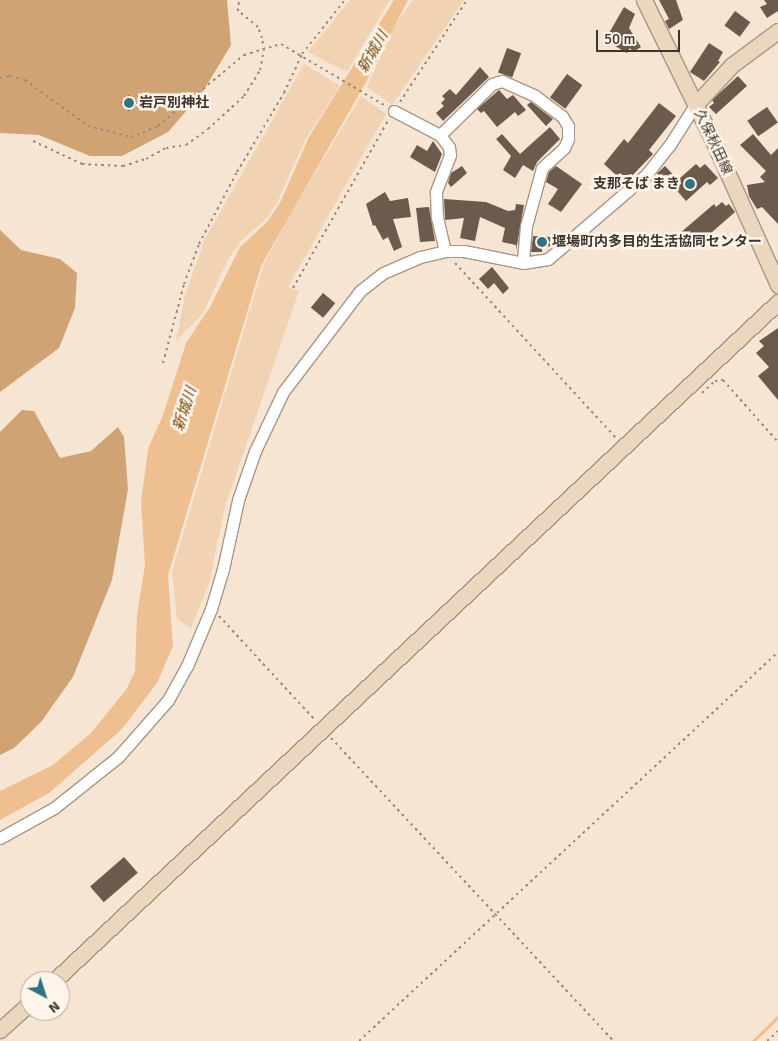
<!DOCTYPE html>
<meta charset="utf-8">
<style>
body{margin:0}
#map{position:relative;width:778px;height:1041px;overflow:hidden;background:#f7e5d4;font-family:Signika,"Noto Sans JP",sans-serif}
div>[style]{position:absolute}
.green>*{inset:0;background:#f1d2b2}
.forest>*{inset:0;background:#d0a374}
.water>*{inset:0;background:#eebf90}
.stream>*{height:3px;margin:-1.5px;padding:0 1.5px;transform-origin:1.5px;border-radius:1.5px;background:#eebf90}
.building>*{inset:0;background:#6a5b4c;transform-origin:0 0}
.path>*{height:2px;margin-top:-1px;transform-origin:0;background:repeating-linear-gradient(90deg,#95897d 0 2.5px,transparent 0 6.5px)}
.roads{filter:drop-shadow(1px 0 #a89787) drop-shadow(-1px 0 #a89787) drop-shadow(0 1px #a89787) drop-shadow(0 -1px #a89787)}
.street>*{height:11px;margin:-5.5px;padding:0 5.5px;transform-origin:5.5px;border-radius:5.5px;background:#fff}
.secondary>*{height:15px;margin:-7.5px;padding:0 7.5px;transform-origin:7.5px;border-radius:7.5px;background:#ebd7bd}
.dots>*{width:14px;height:14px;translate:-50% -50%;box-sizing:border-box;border:2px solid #fff4ea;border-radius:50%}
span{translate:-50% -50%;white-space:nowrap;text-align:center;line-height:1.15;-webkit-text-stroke:5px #fff4ea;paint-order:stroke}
.poi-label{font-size:14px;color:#3d362f;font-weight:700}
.left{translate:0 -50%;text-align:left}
.right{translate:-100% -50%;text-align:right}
.street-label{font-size:14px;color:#3d362f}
.water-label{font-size:15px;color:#6f4409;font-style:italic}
.north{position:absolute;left:20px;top:971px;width:50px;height:50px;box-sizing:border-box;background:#fff4ea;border:1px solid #b1a89f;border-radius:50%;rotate:140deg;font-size:14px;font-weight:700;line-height:20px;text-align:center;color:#3d362f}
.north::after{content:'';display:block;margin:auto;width:18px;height:22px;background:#307384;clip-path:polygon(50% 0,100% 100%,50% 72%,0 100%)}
.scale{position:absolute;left:596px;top:30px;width:84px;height:22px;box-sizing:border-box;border:2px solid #3d362f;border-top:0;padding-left:6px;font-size:15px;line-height:18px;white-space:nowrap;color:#3d362f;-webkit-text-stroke:4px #fff4ea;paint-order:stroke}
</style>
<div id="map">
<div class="green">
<i style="clip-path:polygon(350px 0,390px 0,347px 72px,308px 52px)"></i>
<i style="clip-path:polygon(413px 0,464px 0,392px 105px,367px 87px,395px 25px)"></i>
<i style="clip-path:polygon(304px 64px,340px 86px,305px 140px,277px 203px,266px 219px,242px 240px,228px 259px,204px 312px,176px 341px,185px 296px,205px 239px)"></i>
<i style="clip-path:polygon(361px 96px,386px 114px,288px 287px,299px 291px,225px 507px,209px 583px,191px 628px,177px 619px,172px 571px,256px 289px,264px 264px,290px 215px)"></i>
</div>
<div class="forest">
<i style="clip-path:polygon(0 0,227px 0,231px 45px,202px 93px,168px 132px,122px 156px,90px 156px,39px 135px,0 133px)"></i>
<i style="clip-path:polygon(0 230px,21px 250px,60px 259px,77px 273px,75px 308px,59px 348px,0 392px)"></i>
<i style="clip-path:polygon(22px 410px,34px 411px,60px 458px,91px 451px,118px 427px,124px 437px,128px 489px,112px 580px,73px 677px,41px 722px,14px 748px,0 755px,0 432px)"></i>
</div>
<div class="water">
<i style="clip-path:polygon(394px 0,408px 0,366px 82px,261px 266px,168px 575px,173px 646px,157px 683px,121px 730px,49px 793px,0 820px,0 791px,53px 765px,91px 733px,126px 690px,135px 671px,137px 615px,145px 565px,141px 502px,148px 449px,163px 415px,186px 343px,210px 307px,240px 247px,267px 222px,280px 203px,309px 137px)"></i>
</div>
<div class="stream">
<i style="left:753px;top:1041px;width:35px;rotate:-44deg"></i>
</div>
<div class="building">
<i style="clip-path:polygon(659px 0,676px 0,683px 20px,669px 29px,665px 21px,669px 19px)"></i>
<i style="clip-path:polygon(764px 0,778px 0,778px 11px,767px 18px,760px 7px,767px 4px)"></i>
<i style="clip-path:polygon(624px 7px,635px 14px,629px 28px,641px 47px,633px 52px,630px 48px,627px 53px,605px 40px)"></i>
<i style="left:735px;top:11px;width:19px;height:18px;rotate:36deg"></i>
<i style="clip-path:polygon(709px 43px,723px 52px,718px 61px,720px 62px,704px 81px,690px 72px)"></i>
<i style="left:507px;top:48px;width:15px;height:26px;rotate:20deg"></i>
<i style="clip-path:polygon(480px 67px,489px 77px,443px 121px,436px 113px,444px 106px,441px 103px,445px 99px,442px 96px,450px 89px,456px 95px)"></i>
<i style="left:567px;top:74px;width:19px;height:29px;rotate:36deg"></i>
<i style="clip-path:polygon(738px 76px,747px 86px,716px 114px,709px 107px,714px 103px,712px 100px)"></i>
<i style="clip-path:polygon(499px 90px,507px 99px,513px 95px,526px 110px,518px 116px,515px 112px,497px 127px,484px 111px,481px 113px,477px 109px)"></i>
<i style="left:129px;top:95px;width:12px;height:11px;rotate:48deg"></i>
<i style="clip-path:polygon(531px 102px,553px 119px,546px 126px,527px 105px)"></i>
<i style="clip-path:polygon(659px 103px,676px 116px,649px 150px,653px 154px,628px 180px,620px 173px,617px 176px,604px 164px,624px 139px,628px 143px)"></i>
<i style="left:767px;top:107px;width:19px;height:24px;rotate:55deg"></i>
<i style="clip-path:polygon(550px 127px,560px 139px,537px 162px,533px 171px,523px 165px,515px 178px,503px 170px,511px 156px,496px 139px,502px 134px,520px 154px)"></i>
<i style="clip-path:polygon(753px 134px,771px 155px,778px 148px,778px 224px,762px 207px,757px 209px,749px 196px,747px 185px,765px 182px,760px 177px,766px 171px,740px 145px)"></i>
<i style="clip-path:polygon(433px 141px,442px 154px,435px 172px,410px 157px,417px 145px,427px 151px)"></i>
<i style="clip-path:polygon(696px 164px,700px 168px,705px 164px,718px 178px,710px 185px,707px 182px,686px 201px,672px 185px)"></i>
<i style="clip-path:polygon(462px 166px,467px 173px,451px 187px,448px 183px,451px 173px)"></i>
<i style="clip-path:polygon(556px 166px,582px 184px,561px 212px,548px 204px,558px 189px,546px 182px,549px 172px)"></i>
<i style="left:665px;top:166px;width:16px;height:11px;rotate:47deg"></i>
<i style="clip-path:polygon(385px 192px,390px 201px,408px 198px,411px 217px,393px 219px,402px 247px,394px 251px,388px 237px,383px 240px,375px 225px,373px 226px,366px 204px)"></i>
<i style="clip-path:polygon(444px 199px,486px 202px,508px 211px,515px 210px,516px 204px,524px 205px,516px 251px,516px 245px,502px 242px,505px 228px,480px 217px,475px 241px,460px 238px,464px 218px,445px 220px)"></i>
<i style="clip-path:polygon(722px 202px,726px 206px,729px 204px,735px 212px,695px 247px,680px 233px,714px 204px,716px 207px)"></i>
<i style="clip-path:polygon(429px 207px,435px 241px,420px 242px,416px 208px)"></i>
<i style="clip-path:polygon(533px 236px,552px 237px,552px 246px,542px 247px,542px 252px,531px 252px)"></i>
<i style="clip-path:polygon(492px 267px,509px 288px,503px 294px,494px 283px,488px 289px,479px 279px)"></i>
<i style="left:323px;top:293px;width:16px;height:19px;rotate:40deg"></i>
<i style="clip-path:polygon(778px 328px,778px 400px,758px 376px,769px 367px,756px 353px,764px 346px,759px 341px)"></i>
<i style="left:124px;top:857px;width:21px;height:45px;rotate:49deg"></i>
</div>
<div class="path">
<i style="left:0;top:78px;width:10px;rotate:-11deg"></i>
<i style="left:10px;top:76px;width:16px;rotate:15deg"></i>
<i style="left:25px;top:80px;width:78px;rotate:36.1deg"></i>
<i style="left:88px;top:126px;width:44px;rotate:14.3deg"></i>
<i style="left:131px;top:137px;width:29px;rotate:-22deg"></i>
<i style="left:158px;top:126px;width:112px;rotate:-39.5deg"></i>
<i style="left:244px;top:55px;width:39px;rotate:-17deg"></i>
<i style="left:281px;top:44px;width:122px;rotate:30.6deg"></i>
<i style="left:400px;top:102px;width:122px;rotate:-56.7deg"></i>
<i style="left:33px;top:141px;width:54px;rotate:25.1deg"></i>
<i style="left:82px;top:164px;width:41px;rotate:2.8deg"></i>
<i style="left:123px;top:166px;width:24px;rotate:-17deg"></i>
<i style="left:146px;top:159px;width:23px;rotate:-29deg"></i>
<i style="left:166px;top:148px;width:20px;rotate:-9deg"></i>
<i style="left:186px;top:145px;width:27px;rotate:-36deg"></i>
<i style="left:208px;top:129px;width:49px;rotate:-42.5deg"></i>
<i style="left:244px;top:96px;width:31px;rotate:-58deg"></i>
<i style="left:260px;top:70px;width:20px;rotate:-79deg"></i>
<i style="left:264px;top:50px;width:12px;rotate:-99deg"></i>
<i style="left:262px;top:38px;width:12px;rotate:-110deg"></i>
<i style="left:258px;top:27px;width:26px;rotate:-141deg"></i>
<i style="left:238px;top:11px;width:11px;rotate:-85deg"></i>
<i style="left:455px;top:263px;width:238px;rotate:47.4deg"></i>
<i style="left:293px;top:288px;width:192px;rotate:-60.4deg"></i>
<i style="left:163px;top:363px;width:82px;rotate:-75.1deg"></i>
<i style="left:184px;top:284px;width:43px;rotate:-69.4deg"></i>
<i style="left:199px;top:244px;width:81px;rotate:-62.2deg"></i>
<i style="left:237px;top:172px;width:92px;rotate:-59.3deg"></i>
<i style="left:284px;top:93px;width:43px;rotate:-65.2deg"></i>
<i style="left:302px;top:54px;width:69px;rotate:-51.5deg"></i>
<i style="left:702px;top:393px;width:18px;rotate:-43deg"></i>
<i style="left:715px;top:381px;width:8px;rotate:-7deg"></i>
<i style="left:723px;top:380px;width:83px;rotate:48.4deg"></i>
<i style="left:219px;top:616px;width:140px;rotate:47.3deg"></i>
<i style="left:331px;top:738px;width:415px;rotate:47deg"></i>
<i style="left:359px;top:1041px;width:572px;rotate:-42.87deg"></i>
<i style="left:767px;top:1041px;width:15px;rotate:-42deg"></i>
</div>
<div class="roads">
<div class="street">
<i style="left:394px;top:111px;width:52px;rotate:27.6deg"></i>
<i style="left:440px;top:135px;width:15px;rotate:53deg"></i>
<i style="left:449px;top:147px;width:8px;rotate:83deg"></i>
<i style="left:450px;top:155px;width:40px;rotate:111deg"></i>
<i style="left:436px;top:192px;width:25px;rotate:88deg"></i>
<i style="left:437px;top:217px;width:35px;rotate:77deg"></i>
<i style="left:440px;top:135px;width:73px;rotate:-44.4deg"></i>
<i style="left:492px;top:84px;width:10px;rotate:-17deg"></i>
<i style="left:502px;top:81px;width:36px;rotate:24deg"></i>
<i style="left:535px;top:96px;width:34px;rotate:37deg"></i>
<i style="left:562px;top:116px;width:12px;rotate:59deg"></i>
<i style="left:568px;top:126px;width:13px;rotate:90deg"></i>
<i style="left:568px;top:139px;width:10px;rotate:114deg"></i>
<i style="left:564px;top:148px;width:30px;rotate:138deg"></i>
<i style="left:542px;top:168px;width:60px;rotate:105.4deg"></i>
<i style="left:526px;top:226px;width:37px;rotate:95deg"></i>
<i style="left:0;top:838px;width:62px;rotate:-29.1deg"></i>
<i style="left:54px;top:808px;width:82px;rotate:-38.6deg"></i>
<i style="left:118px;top:757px;width:76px;rotate:-48.7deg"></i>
<i style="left:168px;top:700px;width:39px;rotate:-61deg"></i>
<i style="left:187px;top:666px;width:62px;rotate:-67.2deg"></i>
<i style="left:211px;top:609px;width:42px;rotate:-73.3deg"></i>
<i style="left:223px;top:569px;width:71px;rotate:-77.7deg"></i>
<i style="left:238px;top:500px;width:52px;rotate:-70.9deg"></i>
<i style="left:255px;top:451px;width:65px;rotate:-64.6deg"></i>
<i style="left:283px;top:392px;width:127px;rotate:-52.7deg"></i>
<i style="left:360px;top:291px;width:29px;rotate:-38deg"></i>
<i style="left:383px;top:273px;width:40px;rotate:-23.4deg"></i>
<i style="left:420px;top:257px;width:26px;rotate:-13deg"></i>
<i style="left:445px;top:251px;width:19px"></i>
<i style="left:464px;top:251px;width:60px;rotate:11.5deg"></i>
<i style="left:523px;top:263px;width:25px;rotate:-9deg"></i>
<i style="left:548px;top:259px;width:129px;rotate:-40.6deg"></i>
<i style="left:646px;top:175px;width:37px;rotate:-52deg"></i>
<i style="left:669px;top:146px;width:49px;rotate:-57.6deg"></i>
</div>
<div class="secondary">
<i style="left:644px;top:0;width:159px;rotate:63.9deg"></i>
<i style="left:714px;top:143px;width:156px;rotate:65.7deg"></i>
<i style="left:695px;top:105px;width:54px;rotate:-47.2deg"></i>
<i style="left:732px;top:65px;width:57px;rotate:-36.5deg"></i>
<i style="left:54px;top:981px;width:993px;rotate:-43.16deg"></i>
<i style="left:0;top:1030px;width:40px;rotate:-42deg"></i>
</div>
</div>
<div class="dots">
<i style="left:129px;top:103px;background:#307384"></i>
<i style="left:690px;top:184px;background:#307384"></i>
<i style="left:542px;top:242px;background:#307384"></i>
</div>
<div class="poi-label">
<span class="left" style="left:139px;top:103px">岩戸別神社</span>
<span class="right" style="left:680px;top:184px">支那そば まき</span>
<span class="left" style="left:552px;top:242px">堰場町内多目的生活協同センター</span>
</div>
<div class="street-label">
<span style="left:713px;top:142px;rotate:65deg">久保秋田線</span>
</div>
<div class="water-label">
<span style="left:373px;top:52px;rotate:-60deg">新城川</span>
<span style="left:185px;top:409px;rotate:-72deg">新城川</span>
</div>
<div class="north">N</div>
<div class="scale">50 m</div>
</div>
